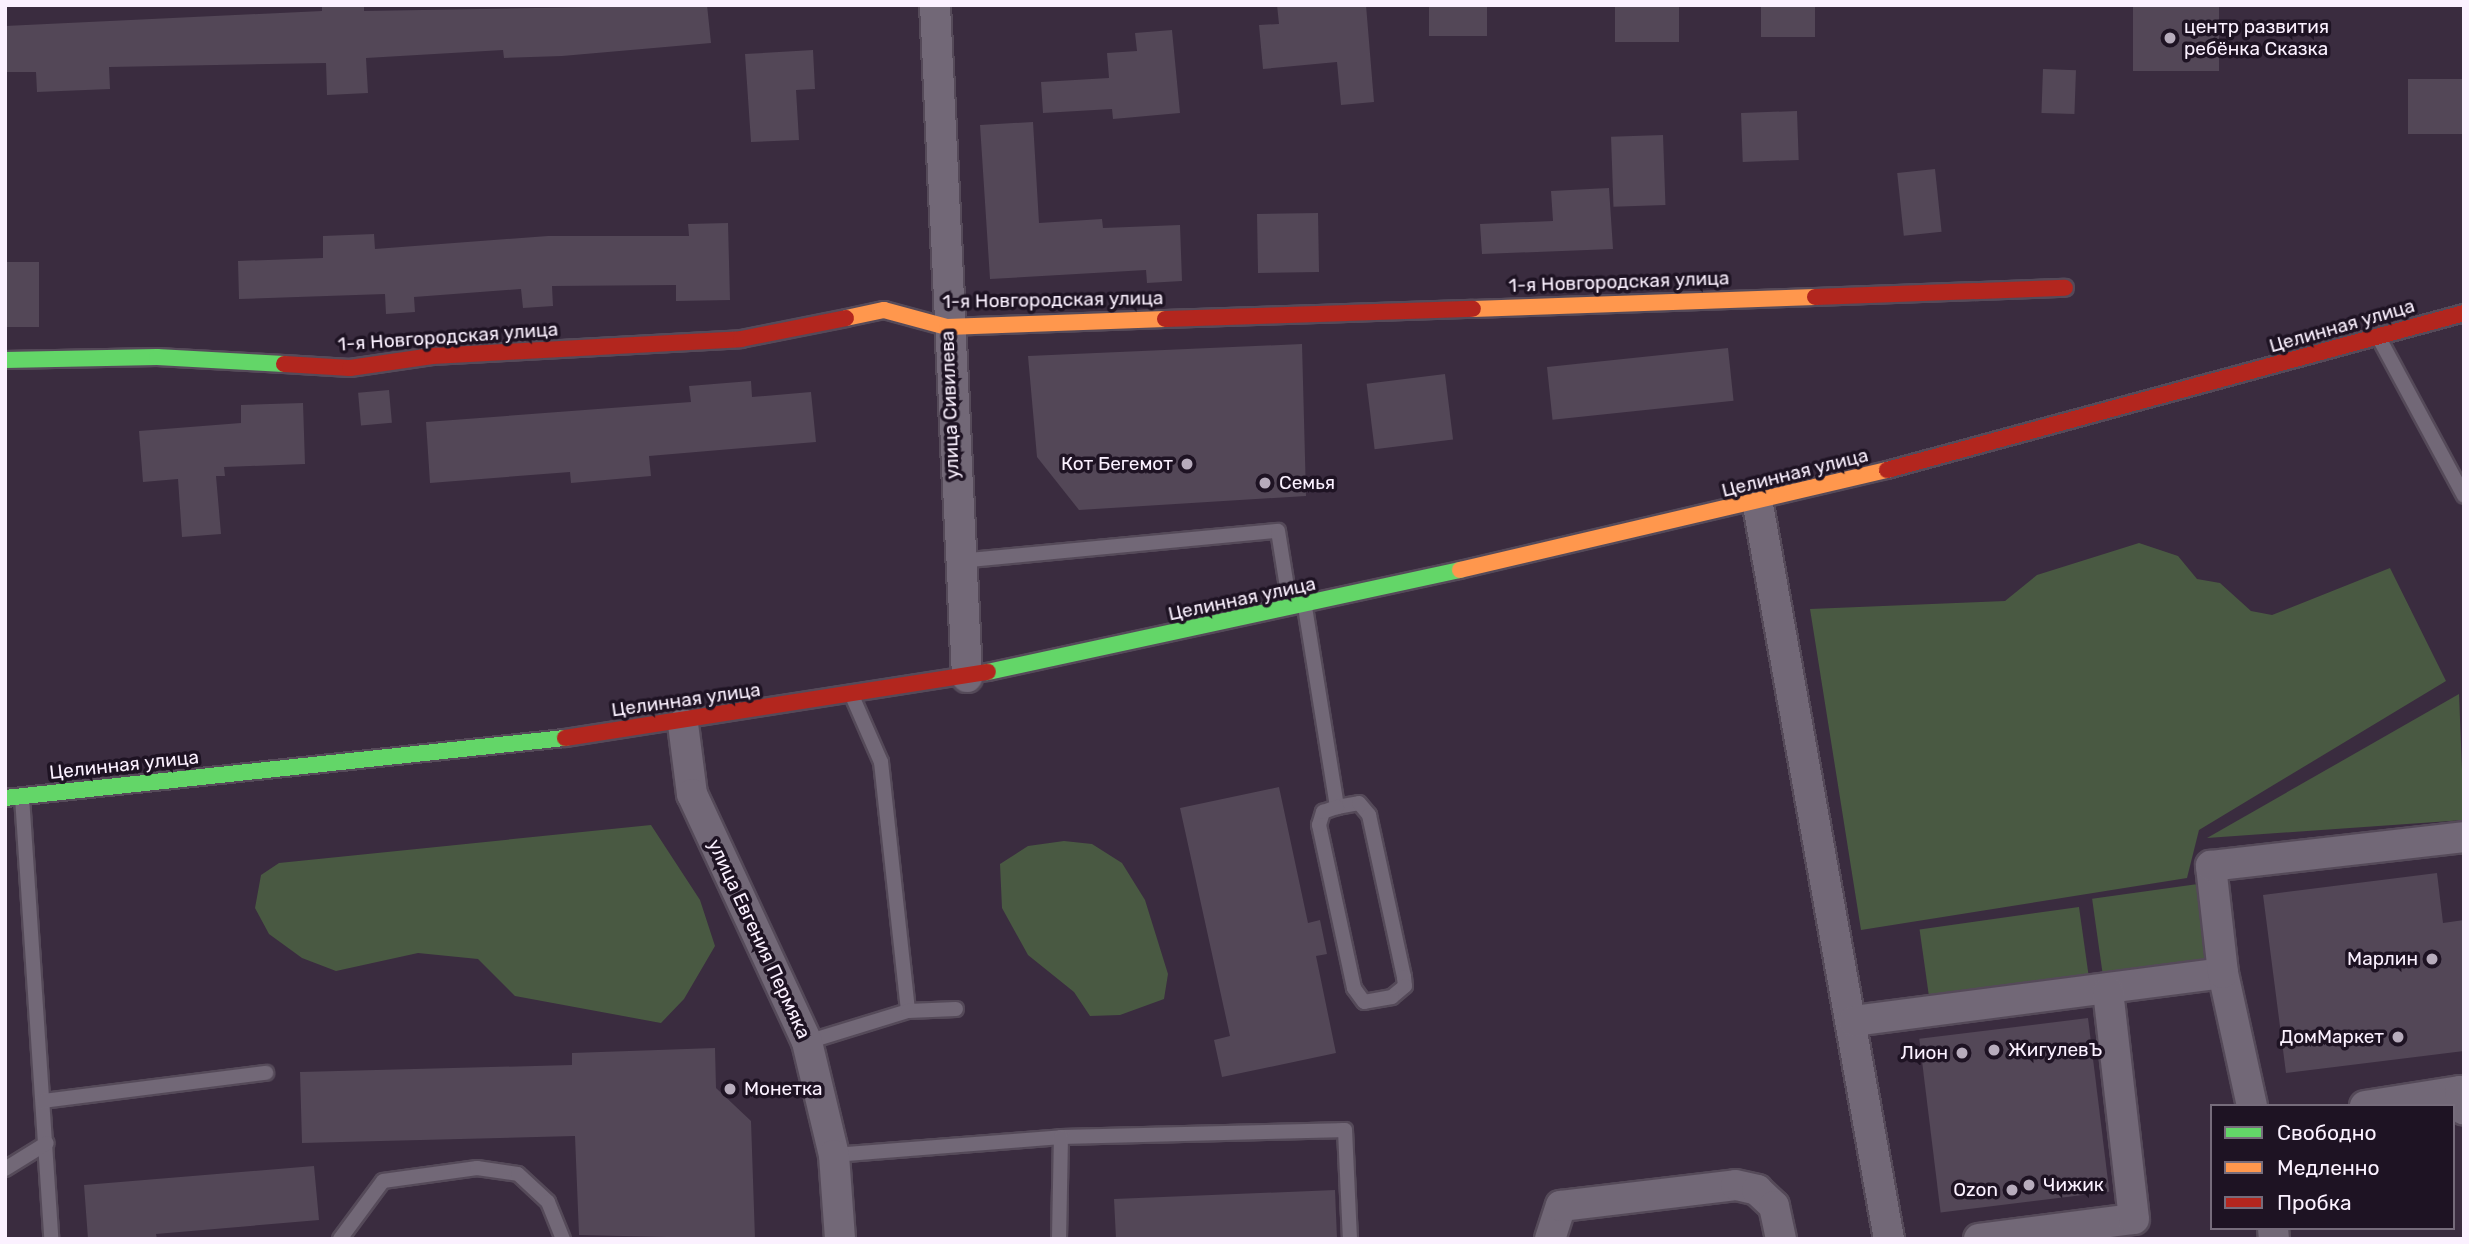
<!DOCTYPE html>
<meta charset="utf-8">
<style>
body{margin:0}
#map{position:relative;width:2469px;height:1244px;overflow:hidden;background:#3a2c3f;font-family:Rubik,sans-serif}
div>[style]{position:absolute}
.green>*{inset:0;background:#495942;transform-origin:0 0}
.building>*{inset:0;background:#534757;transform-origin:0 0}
.roads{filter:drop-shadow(2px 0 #554a59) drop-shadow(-2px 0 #554a59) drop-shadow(0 2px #554a59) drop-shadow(0 -2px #554a59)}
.lane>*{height:14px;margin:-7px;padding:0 7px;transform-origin:7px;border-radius:7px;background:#726877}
.street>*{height:30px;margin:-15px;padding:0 15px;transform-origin:15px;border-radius:15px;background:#726877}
.fast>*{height:16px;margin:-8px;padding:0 8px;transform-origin:8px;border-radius:8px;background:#63d668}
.slow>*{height:16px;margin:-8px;padding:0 8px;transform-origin:8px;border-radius:8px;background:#ff974d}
.jam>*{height:16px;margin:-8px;padding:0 8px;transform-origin:8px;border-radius:8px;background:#b3261e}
.dots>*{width:19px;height:19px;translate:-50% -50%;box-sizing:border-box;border:4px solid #1e1323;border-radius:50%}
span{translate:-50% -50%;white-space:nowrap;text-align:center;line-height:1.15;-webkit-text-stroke:7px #1e1323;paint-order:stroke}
.poi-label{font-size:19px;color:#fbf1ff}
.left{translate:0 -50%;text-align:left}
.right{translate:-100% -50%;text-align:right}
.street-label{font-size:19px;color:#fbf1ff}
.frame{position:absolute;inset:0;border:7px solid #fbf1ff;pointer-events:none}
.legend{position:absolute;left:2210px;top:1104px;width:245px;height:126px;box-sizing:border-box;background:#1e1323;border:2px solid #766c7b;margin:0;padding:9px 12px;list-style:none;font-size:21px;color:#fbf1ff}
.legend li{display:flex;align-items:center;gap:14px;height:35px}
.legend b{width:35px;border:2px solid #766c7b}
</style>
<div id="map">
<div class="green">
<i style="clip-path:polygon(2139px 543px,2178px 556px,2197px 579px,2220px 583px,2251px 611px,2272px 615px,2390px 568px,2446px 681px,2199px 830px,2187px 878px,1861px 930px,1810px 609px,2005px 601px,2037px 575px)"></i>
<i style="clip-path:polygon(2459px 694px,2464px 820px,2207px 838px)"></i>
<i style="clip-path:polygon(651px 825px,700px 900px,715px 946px,684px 999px,661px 1023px,515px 996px,478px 959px,418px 953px,336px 971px,302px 958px,269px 934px,255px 908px,261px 875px,279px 863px)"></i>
<i style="clip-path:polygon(1064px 841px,1092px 844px,1122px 863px,1145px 900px,1168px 974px,1164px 999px,1120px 1015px,1090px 1016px,1074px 992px,1028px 955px,1002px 908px,1000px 864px,1028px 846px)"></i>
<i style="left:2205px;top:883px;width:86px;height:114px;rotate:82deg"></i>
<i style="left:2079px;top:907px;width:75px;height:161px;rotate:82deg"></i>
</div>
<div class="building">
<i style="clip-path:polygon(322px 5px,364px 5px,364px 11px,707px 5px,711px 43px,562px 56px,504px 58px,503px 50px,366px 58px,368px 93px,327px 95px,326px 63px,109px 67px,110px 89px,37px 92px,36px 72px,5px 72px,5px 26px,322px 11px)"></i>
<i style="clip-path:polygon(1277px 5px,1366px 5px,1374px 102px,1341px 105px,1337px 62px,1263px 69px,1259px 25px,1279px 24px)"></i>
<i style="left:1429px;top:5px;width:58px;height:31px"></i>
<i style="left:1615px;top:5px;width:64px;height:37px"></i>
<i style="left:1761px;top:5px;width:54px;height:32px"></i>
<i style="left:2133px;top:5px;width:86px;height:66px"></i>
<i style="clip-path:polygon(1172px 30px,1180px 113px,1113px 119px,1112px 109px,1043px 113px,1041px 82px,1109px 78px,1107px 53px,1137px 51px,1135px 33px)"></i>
<i style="clip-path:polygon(813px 50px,815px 89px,796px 90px,799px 140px,751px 142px,745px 54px)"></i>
<i style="left:2043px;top:69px;width:33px;height:44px;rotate:2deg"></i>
<i style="left:2464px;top:79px;width:55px;height:56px;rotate:90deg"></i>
<i style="left:1797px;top:111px;width:49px;height:56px;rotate:88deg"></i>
<i style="clip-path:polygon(1033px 122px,1039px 223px,1102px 219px,1103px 228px,1180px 225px,1182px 281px,1147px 283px,1146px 270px,990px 279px,980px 125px)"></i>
<i style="left:1663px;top:135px;width:70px;height:52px;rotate:88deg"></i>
<i style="left:1935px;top:169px;width:63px;height:38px;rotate:84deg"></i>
<i style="clip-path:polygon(1609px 188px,1613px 249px,1482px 254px,1480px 224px,1553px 221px,1551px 191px)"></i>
<i style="left:1318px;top:213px;width:59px;height:61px;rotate:89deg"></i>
<i style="clip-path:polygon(728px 223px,730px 300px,676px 301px,676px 285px,552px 286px,553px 306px,523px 308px,521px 289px,414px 297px,415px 312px,386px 314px,385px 294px,239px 299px,238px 261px,323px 258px,323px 236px,374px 234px,375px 249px,548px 236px,689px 236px,688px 224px)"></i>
<i style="left:5px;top:262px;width:34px;height:65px"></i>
<i style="clip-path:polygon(1302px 344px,1306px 496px,1079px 510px,1037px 457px,1028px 356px)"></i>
<i style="left:1728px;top:348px;width:53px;height:182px;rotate:84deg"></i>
<i style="left:1445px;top:374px;width:66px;height:79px;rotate:83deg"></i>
<i style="clip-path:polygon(751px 381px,752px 397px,811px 392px,816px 442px,649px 456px,651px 476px,571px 483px,570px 472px,430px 483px,426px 422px,691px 402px,689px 386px)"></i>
<i style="left:389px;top:390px;width:33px;height:31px;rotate:85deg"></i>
<i style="clip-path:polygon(303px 403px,305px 464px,224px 467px,225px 476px,216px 476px,221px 534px,182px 537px,178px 479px,143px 482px,139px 431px,241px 423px,241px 405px)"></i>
<i style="clip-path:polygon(1279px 787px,1308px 923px,1320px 920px,1327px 954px,1316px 956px,1336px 1053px,1222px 1077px,1214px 1040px,1230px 1036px,1180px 808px)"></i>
<i style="clip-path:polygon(2437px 873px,2443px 923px,2464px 920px,2464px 1051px,2286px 1073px,2263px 895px)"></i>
<i style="left:2088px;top:1018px;width:175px;height:170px;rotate:83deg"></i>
<i style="clip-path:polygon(715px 1048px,716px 1088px,751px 1121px,755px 1239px,579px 1235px,575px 1136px,302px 1143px,300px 1072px,572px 1065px,572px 1053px)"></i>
<i style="clip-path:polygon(314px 1166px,319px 1220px,156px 1234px,157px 1239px,88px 1239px,84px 1185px)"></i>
<i style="clip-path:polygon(1335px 1190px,1337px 1239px,1116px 1239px,1114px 1199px)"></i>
</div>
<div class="roads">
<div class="lane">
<i style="left:2379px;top:338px;width:179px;rotate:61.7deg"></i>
<i style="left:958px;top:561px;width:321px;rotate:-5.4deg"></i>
<i style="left:1278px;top:531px;width:76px;rotate:80.9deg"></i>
<i style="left:1305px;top:607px;width:203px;rotate:80.9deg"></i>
<i style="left:1337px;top:807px;width:22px;rotate:-10deg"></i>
<i style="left:1359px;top:803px;width:16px;rotate:50deg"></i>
<i style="left:1369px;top:815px;width:166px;rotate:77.8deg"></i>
<i style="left:1404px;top:977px;width:9px;rotate:84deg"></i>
<i style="left:1405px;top:986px;width:17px;rotate:140deg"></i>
<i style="left:1392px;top:997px;width:28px;rotate:170deg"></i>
<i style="left:1364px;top:1002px;width:17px;rotate:-126deg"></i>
<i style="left:1354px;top:988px;width:167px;rotate:-102.1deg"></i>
<i style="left:1319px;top:825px;width:14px;rotate:-73deg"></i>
<i style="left:1323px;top:812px;width:15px;rotate:-20deg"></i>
<i style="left:853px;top:698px;width:70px;rotate:66.4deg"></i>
<i style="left:881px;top:762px;width:250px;rotate:83.8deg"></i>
<i style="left:22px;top:797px;width:443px;rotate:86.2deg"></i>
<i style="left:807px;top:1042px;width:106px;rotate:-17.1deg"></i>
<i style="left:908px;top:1011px;width:48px;rotate:-2.4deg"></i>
<i style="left:43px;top:1101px;width:225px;rotate:-7.2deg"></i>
<i style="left:834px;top:1155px;width:228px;rotate:-4.5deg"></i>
<i style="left:1061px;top:1137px;width:284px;rotate:-1.4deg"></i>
<i style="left:1345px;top:1130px;width:109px;rotate:87.4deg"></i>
<i style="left:5px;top:1169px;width:49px;rotate:-31.8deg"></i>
<i style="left:340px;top:1239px;width:72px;rotate:-53.4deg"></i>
<i style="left:383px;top:1181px;width:95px;rotate:-7.9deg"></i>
<i style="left:477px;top:1168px;width:41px;rotate:8.3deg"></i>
<i style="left:518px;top:1174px;width:41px;rotate:43deg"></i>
<i style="left:548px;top:1202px;width:40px;rotate:68deg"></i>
<i style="left:1059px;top:1239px;width:102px;rotate:-88.9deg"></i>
</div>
<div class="street">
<i style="left:935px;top:5px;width:673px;rotate:87.27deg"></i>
<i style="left:1758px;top:505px;width:746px;rotate:79.88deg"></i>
<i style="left:683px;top:724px;width:71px;rotate:82.7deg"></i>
<i style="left:692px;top:794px;width:273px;rotate:65.1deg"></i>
<i style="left:807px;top:1042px;width:116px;rotate:76.6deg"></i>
<i style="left:834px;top:1155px;width:84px;rotate:85.9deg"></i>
<i style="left:1854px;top:1021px;width:372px;rotate:-7.4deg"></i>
<i style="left:2252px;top:1106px;width:136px;rotate:-102.3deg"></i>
<i style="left:2223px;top:973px;width:108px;rotate:-96.4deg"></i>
<i style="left:2211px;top:866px;width:255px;rotate:-6.5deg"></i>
<i style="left:2365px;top:1106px;width:96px;rotate:-9deg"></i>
<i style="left:2460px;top:1091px;width:19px;rotate:78deg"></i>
<i style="left:2273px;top:1228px;width:11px;rotate:85deg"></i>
<i style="left:1550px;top:1239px;width:35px;rotate:-72deg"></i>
<i style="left:1561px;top:1206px;width:176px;rotate:-6.8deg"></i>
<i style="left:1736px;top:1185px;width:22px;rotate:13deg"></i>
<i style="left:1757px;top:1190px;width:23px;rotate:43deg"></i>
<i style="left:1774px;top:1206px;width:34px;rotate:78deg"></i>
<i style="left:1979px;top:1239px;width:156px;rotate:-7.4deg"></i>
<i style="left:2134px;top:1219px;width:229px;rotate:-96.5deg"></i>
</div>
<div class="fast">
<i style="left:5px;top:360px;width:152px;rotate:-1.1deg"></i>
<i style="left:157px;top:357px;width:127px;rotate:3.2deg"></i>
<i style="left:988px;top:672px;width:483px;rotate:-12.2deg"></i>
<i style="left:5px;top:798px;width:563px;rotate:-6.12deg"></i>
</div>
<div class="slow">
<i style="left:1473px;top:309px;width:342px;rotate:-2deg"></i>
<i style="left:846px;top:318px;width:39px;rotate:-12deg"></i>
<i style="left:884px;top:310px;width:65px;rotate:15.1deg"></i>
<i style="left:947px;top:327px;width:218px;rotate:-2.1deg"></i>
<i style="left:1460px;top:570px;width:439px;rotate:-13.2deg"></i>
</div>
<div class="jam">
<i style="left:1815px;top:297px;width:250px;rotate:-2.1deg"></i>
<i style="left:1165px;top:319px;width:308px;rotate:-1.9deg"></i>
<i style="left:284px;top:364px;width:66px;rotate:3.5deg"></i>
<i style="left:350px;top:368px;width:83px;rotate:-8.3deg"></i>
<i style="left:432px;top:356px;width:309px;rotate:-3.1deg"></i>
<i style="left:741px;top:339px;width:107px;rotate:-11.3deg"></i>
<i style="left:1887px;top:470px;width:598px;rotate:-15.22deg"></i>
<i style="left:565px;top:738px;width:428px;rotate:-8.9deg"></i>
</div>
</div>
<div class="dots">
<i style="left:2170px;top:38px;background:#b7acbc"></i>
<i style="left:1187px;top:464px;background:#b7acbc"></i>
<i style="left:1265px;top:483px;background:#b7acbc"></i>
<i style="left:2432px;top:959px;background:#b7acbc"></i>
<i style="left:2398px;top:1037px;background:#b7acbc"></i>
<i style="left:1994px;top:1050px;background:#b7acbc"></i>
<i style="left:1962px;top:1053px;background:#b7acbc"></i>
<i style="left:730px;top:1089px;background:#b7acbc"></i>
<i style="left:2029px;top:1185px;background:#b7acbc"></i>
<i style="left:2012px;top:1190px;background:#b7acbc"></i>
</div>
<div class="poi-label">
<span class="left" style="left:2184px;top:38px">центр развития<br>ребёнка Сказка</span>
<span class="right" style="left:1173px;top:464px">Кот Бегемот</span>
<span class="left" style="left:1279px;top:483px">Семья</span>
<span class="right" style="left:2418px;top:959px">Марлин</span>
<span class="right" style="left:2384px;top:1037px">ДомМаркет</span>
<span class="left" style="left:2008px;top:1050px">ЖигулевЪ</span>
<span class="right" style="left:1948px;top:1053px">Лион</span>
<span class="left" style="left:744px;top:1089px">Монетка</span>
<span class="left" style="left:2043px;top:1185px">Чижик</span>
<span class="right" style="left:1998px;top:1190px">Ozon</span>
</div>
<div class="street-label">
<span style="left:1619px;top:282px;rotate:-2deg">1-я Новгородская улица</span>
<span style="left:1053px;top:300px;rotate:-1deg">1-я Новгородская улица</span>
<span style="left:2342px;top:326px;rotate:-16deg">Целинная улица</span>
<span style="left:448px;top:337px;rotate:-4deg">1-я Новгородская улица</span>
<span style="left:950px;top:405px;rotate:-92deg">улица Сивилева</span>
<span style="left:1795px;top:473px;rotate:-14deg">Целинная улица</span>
<span style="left:1242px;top:599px;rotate:-12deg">Целинная улица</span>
<span style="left:686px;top:700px;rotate:-8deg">Целинная улица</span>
<span style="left:124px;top:765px;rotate:-6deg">Целинная улица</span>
<span style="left:759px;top:939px;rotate:65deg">улица Евгения Пермяка</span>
</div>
<div class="frame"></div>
<ul class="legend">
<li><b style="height:9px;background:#63d668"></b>Свободно</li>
<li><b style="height:9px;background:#ff974d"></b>Медленно</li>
<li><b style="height:9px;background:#b3261e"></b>Пробка</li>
</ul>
</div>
